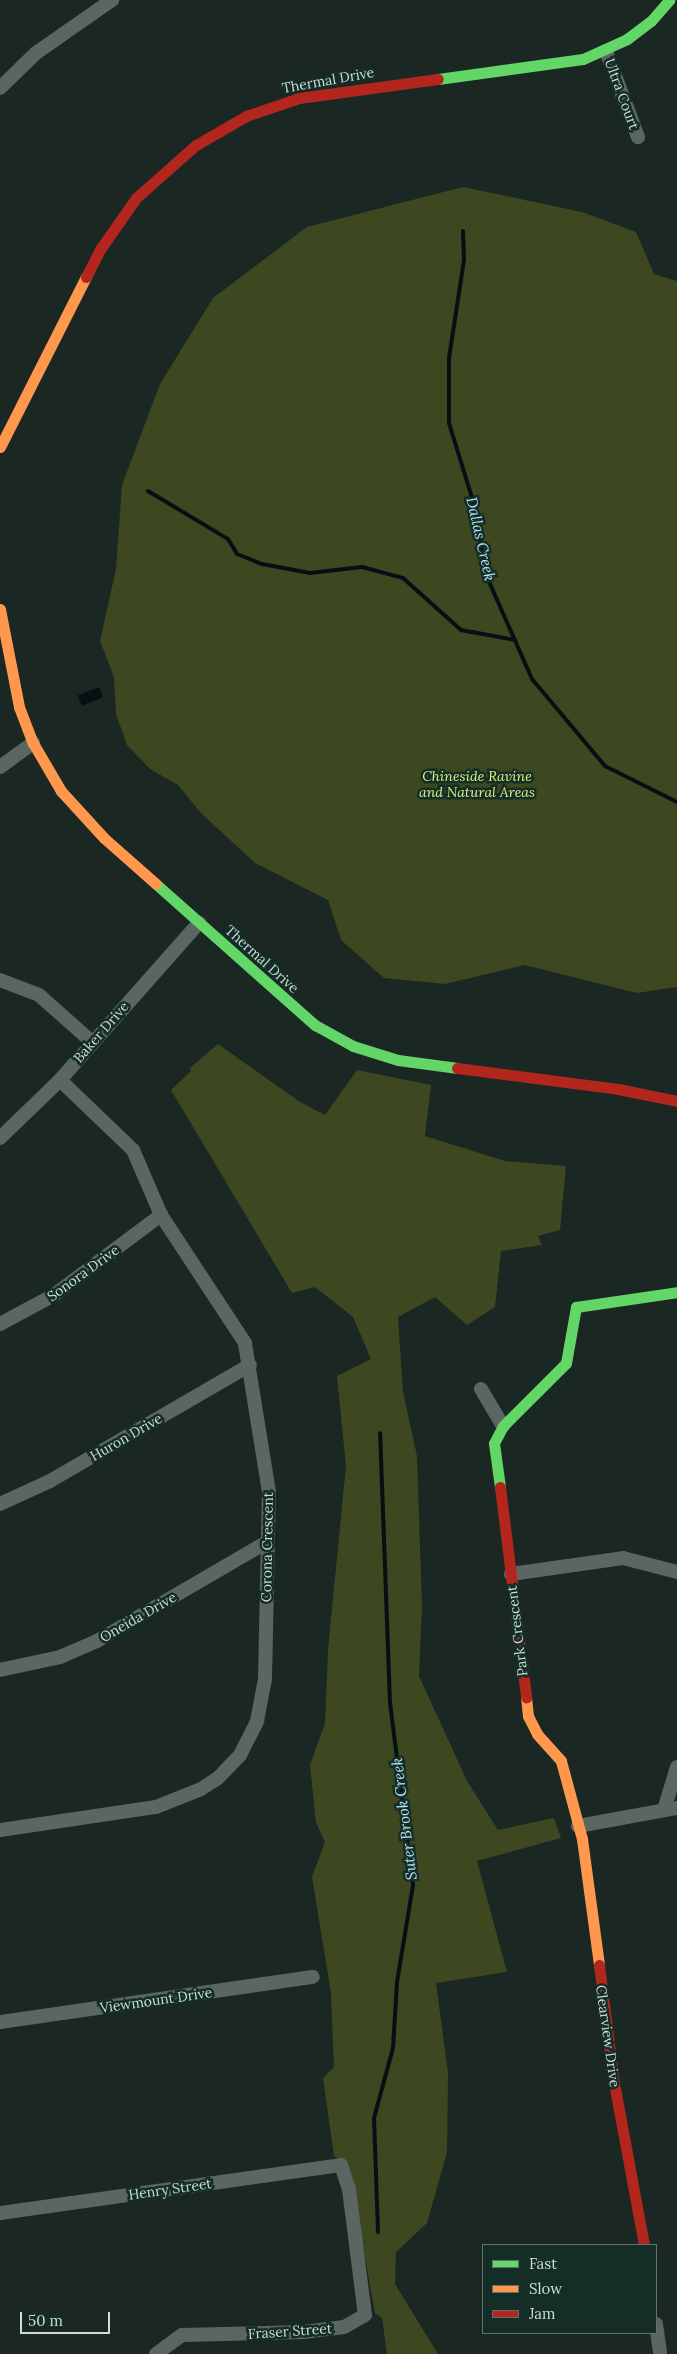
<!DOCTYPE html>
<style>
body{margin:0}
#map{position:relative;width:677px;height:2354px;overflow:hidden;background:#1a2723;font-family:Lora,serif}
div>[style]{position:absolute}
.green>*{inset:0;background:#3d4820}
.water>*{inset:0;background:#051015;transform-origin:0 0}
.stream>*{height:4px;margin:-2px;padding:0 2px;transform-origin:2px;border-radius:2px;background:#051015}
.street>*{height:14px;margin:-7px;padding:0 7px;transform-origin:7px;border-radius:7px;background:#5b6562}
.fast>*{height:11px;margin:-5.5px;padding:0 5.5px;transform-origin:5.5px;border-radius:5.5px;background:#63d668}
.slow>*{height:11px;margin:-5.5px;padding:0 5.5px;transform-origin:5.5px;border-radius:5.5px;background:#ff974d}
.jam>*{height:11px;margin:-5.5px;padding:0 5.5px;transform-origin:5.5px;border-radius:5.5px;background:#b3261e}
span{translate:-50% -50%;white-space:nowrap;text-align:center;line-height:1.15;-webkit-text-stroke:5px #142d26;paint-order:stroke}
.street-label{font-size:14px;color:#cedcd7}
.park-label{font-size:14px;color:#d9f180;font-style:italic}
.water-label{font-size:15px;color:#b5e3f9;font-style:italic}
.legend{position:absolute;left:482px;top:2244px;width:175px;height:90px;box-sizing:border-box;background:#142d26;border:1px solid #5e736d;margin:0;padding:6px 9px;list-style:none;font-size:15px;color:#cedcd7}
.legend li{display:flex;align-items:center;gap:10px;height:25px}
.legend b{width:25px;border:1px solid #5e736d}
.scale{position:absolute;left:20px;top:2312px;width:90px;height:22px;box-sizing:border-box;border:2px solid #cedcd7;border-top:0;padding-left:6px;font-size:15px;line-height:18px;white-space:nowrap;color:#cedcd7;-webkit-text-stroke:4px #142d26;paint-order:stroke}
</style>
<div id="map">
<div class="green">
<i style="clip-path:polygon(463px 187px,582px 212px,636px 232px,654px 274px,677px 281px,677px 987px,637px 993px,525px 965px,445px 984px,384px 978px,341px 940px,328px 900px,255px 863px,202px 814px,178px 785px,150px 769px,127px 745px,116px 714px,114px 677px,100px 641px,116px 569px,122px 485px,160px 384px,213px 298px,307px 227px)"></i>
<i style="clip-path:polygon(218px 1044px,300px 1102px,325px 1115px,357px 1070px,431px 1085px,425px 1136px,505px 1161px,566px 1166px,560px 1230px,538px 1236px,542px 1245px,501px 1251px,495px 1307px,467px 1325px,435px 1297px,398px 1317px,403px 1392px,417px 1456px,422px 1607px,419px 1676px,467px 1781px,498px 1830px,554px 1818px,561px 1838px,477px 1861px,507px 1972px,436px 1983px,448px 2073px,447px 2152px,427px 2223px,396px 2252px,395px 2284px,438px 2354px,387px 2354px,382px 2318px,375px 2313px,348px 2163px,334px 2156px,323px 2078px,334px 2067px,331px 1993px,312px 1877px,325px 1842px,316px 1823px,310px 1765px,325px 1723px,328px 1649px,346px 1466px,337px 1376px,371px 1359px,353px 1317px,315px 1287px,292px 1293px,171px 1090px,191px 1071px,190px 1068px)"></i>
</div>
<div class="water">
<i style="left:99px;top:687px;width:11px;height:23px;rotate:68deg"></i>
</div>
<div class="stream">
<i style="left:463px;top:231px;width:29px;rotate:88deg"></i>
<i style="left:464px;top:260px;width:99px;rotate:98.7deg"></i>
<i style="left:449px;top:358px;width:65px;rotate:90deg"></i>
<i style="left:449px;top:423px;width:82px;rotate:72.9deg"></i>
<i style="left:473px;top:501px;width:77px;rotate:79.6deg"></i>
<i style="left:487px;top:577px;width:111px;rotate:66.2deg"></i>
<i style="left:532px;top:679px;width:114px;rotate:50deg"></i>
<i style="left:605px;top:766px;width:80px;rotate:26.6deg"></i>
<i style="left:148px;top:491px;width:93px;rotate:31deg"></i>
<i style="left:228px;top:539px;width:17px;rotate:59deg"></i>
<i style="left:237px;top:554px;width:27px;rotate:22deg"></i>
<i style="left:262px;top:564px;width:49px;rotate:10.6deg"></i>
<i style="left:310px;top:573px;width:52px;rotate:-6.6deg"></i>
<i style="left:362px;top:567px;width:42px;rotate:15deg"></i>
<i style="left:403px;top:578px;width:78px;rotate:41.9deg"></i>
<i style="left:461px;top:630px;width:55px;rotate:10.5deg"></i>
<i style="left:378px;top:2232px;width:114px;rotate:-92deg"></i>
<i style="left:374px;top:2118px;width:73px;rotate:-74.8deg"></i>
<i style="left:393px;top:2048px;width:66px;rotate:-86.5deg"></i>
<i style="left:397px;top:1982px;width:98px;rotate:-80.6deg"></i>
<i style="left:413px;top:1885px;width:183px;rotate:-97.2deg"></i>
<i style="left:390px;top:1703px;width:270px;rotate:-92.1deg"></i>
</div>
<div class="street">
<i style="left:606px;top:51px;width:92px;rotate:69.6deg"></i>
<i style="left:0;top:88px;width:50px;rotate:-44.2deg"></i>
<i style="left:36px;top:53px;width:93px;rotate:-34.9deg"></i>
<i style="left:0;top:767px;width:41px;rotate:-36deg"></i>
<i style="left:0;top:980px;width:42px;rotate:21deg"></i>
<i style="left:39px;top:995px;width:71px;rotate:41.6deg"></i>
<i style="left:0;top:1138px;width:83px;rotate:-44deg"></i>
<i style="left:60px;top:1080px;width:210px;rotate:-48.5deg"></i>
<i style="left:0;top:1324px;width:61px;rotate:-28.2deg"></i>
<i style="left:54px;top:1295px;width:134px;rotate:-36.8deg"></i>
<i style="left:481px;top:1389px;width:43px;rotate:59.3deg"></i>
<i style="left:0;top:1504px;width:55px;rotate:-24.7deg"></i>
<i style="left:50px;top:1481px;width:231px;rotate:-30.1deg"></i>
<i style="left:511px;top:1574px;width:113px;rotate:-8.1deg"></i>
<i style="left:623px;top:1558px;width:56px;rotate:14.5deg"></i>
<i style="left:0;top:1670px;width:61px;rotate:-12.2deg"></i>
<i style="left:60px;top:1657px;width:40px;rotate:-23.4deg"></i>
<i style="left:97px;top:1641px;width:197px;rotate:-30.2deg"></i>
<i style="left:664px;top:1810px;width:45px;rotate:-73.2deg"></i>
<i style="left:578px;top:1826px;width:101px;rotate:-10.3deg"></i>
<i style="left:0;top:1830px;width:158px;rotate:-8.4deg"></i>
<i style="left:156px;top:1807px;width:48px;rotate:-21.8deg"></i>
<i style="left:201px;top:1789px;width:20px;rotate:-33deg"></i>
<i style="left:218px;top:1778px;width:32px;rotate:-46deg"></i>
<i style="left:240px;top:1755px;width:38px;rotate:-63deg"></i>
<i style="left:257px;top:1721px;width:43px;rotate:-79.2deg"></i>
<i style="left:265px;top:1679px;width:187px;rotate:-88.8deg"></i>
<i style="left:269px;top:1492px;width:151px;rotate:-99.2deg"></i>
<i style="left:245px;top:1343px;width:153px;rotate:-123.3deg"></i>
<i style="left:161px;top:1215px;width:71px;rotate:-113.3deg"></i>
<i style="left:133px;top:1150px;width:101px;rotate:-136.2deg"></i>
<i style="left:0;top:2022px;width:316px;rotate:-8.2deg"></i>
<i style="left:0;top:2213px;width:344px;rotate:-8deg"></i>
<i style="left:341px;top:2165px;width:25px;rotate:72deg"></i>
<i style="left:349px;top:2189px;width:127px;rotate:82.8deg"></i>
<i style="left:365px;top:2315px;width:24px;rotate:150deg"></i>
<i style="left:344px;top:2327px;width:39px;rotate:173deg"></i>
<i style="left:305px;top:2332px;width:123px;rotate:178.6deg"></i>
<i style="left:182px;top:2335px;width:32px;rotate:144deg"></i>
<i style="left:656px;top:2324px;width:30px;rotate:82deg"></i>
</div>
<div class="fast">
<i style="left:438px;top:79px;width:146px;rotate:-7.9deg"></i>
<i style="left:583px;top:59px;width:48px;rotate:-24.4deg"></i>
<i style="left:627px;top:39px;width:30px;rotate:-37deg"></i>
<i style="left:651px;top:21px;width:28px;rotate:-49deg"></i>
<i style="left:156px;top:884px;width:213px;rotate:41.6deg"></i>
<i style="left:315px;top:1025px;width:43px;rotate:28.9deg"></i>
<i style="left:353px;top:1046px;width:47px;rotate:17.3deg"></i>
<i style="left:398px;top:1060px;width:60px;rotate:7.7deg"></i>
<i style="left:500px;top:1487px;width:44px;rotate:-97.8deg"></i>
<i style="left:494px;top:1443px;width:19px;rotate:-62deg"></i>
<i style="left:503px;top:1426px;width:89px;rotate:-45deg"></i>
<i style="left:566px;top:1363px;width:57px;rotate:-79.9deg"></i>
<i style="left:576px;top:1307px;width:102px;rotate:-8.4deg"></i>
</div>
<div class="slow">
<i style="left:0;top:447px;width:191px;rotate:-63.2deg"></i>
<i style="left:0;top:609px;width:100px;rotate:79deg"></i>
<i style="left:19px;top:707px;width:39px;rotate:69deg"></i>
<i style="left:33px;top:743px;width:56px;rotate:59.7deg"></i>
<i style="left:61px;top:791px;width:64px;rotate:47.5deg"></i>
<i style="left:104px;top:838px;width:69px;rotate:41.5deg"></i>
<i style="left:526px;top:1697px;width:19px;rotate:84deg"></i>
<i style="left:528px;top:1716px;width:20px;rotate:63deg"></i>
<i style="left:537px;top:1734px;width:36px;rotate:48deg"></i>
<i style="left:561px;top:1761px;width:81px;rotate:74.9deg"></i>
<i style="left:582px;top:1839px;width:127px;rotate:82.3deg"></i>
</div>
<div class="jam">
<i style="left:86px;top:277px;width:33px;rotate:-63deg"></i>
<i style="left:101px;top:248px;width:61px;rotate:-55deg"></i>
<i style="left:136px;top:198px;width:80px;rotate:-41.5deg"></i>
<i style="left:196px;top:145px;width:58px;rotate:-30.1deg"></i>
<i style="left:246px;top:116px;width:56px;rotate:-18.8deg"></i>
<i style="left:299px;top:98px;width:140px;rotate:-7.8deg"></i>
<i style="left:457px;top:1068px;width:162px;rotate:7.4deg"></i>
<i style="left:618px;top:1089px;width:60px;rotate:11.5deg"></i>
<i style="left:500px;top:1487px;width:212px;rotate:82.9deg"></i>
<i style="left:599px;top:1965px;width:119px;rotate:82.8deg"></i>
<i style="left:614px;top:2083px;width:165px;rotate:79.5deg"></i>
</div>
<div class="street-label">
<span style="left:328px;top:80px;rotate:-10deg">Thermal Drive</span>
<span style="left:622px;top:94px;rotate:70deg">Ultra Court</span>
<span style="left:262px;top:959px;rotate:42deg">Thermal Drive</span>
<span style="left:101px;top:1032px;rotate:-49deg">Baker Drive</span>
<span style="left:83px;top:1273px;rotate:-36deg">Sonora Drive</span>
<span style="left:126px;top:1437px;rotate:-30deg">Huron Drive</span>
<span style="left:267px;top:1547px;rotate:-89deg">Corona Crescent</span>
<span style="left:138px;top:1617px;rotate:-30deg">Oneida Drive</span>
<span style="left:517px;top:1631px;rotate:-97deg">Park Crescent</span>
<span style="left:156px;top:2000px;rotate:-8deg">Viewmount Drive</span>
<span style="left:608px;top:2036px;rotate:82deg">Clearview Drive</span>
<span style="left:170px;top:2189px;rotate:-8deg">Henry Street</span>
<span style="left:290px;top:2331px;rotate:-4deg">Fraser Street</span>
</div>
<div class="park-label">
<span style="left:477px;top:784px">Chineside Ravine<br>and Natural Areas</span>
</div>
<div class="water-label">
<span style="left:481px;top:539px;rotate:77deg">Dallas Creek</span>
<span style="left:404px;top:1819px;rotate:-97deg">Suter Brook Creek</span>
</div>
<ul class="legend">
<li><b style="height:6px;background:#63d668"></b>Fast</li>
<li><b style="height:6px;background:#ff974d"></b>Slow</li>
<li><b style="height:6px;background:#b3261e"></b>Jam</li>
</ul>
<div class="scale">50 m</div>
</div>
